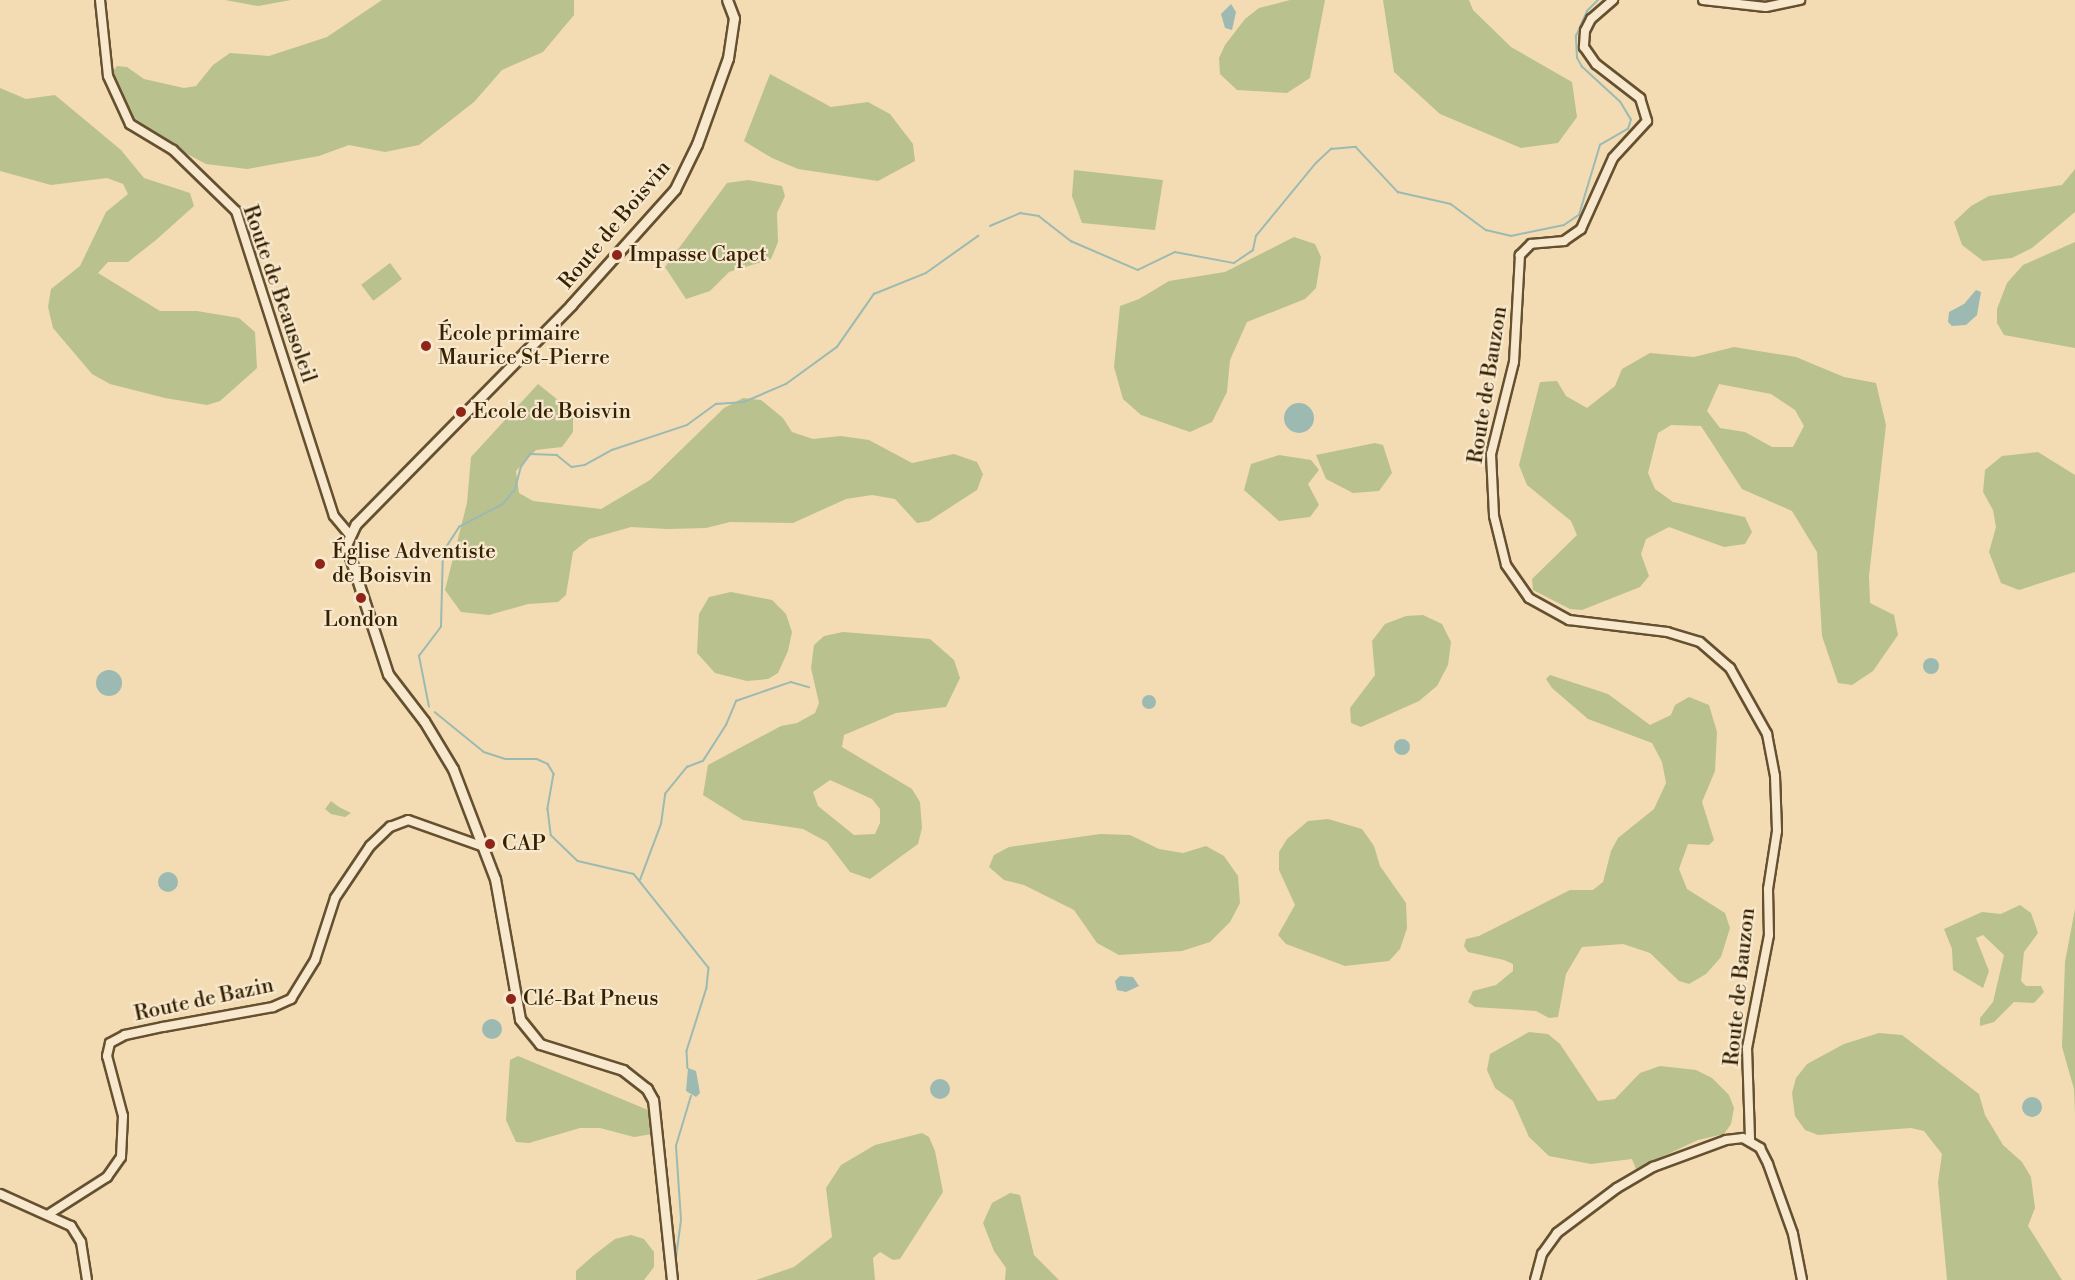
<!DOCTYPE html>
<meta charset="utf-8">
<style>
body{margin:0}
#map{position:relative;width:2075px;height:1280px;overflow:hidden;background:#f3dcb3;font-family:"Libre Bodoni",serif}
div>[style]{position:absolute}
.green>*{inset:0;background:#b9c18e;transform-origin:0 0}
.water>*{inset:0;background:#9cbab2}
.round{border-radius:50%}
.stream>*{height:1.5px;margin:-0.75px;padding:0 0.75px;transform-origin:0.75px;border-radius:0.75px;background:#9cbab2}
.roads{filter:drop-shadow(2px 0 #65502f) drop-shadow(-2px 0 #65502f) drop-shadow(0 2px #65502f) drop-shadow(0 -2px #65502f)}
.tertiary>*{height:8px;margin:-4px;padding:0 4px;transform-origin:4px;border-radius:4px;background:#f7e8ce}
.secondary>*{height:9px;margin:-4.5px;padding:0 4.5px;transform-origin:4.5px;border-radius:4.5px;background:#f7e8ce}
.dots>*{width:16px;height:16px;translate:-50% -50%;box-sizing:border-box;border:3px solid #f7e8ce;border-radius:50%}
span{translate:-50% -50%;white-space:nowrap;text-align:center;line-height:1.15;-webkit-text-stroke:4.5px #f7e8ce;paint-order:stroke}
.street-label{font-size:21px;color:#362203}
.poi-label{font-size:21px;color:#362203}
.left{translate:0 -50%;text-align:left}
</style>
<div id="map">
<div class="green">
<i style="clip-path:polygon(225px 0,291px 0,258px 6px)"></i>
<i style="clip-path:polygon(382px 0,574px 0,574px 15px,543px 52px,502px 70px,474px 102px,419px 145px,385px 152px,349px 145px,319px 156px,247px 169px,206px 164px,138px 128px,112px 73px,117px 66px,127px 67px,144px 79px,184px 88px,196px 86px,213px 65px,230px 53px,269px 56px,327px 37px)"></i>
<i style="clip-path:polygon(1290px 0,1325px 0,1310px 78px,1287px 93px,1237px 90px,1220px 74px,1219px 58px,1225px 45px,1245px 19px,1259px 8px)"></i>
<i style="clip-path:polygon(1383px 0,1469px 0,1473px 10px,1511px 47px,1572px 82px,1577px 117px,1558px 143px,1521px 148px,1440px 114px,1394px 72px)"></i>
<i style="clip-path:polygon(770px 74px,831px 107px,868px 102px,890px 114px,913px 144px,915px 161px,878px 181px,798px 169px,772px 158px,744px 141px)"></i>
<i style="clip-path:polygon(0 88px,26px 99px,55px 95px,121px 150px,144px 178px,190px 193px,194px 206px,156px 240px,128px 262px,108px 262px,98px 273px,160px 311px,197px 311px,239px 318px,255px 332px,257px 368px,220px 401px,207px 405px,165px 398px,110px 384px,92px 374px,53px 328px,48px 307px,51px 289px,80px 266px,106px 212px,128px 194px,123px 184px,107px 178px,51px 185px,0 171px)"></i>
<i style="clip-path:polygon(2075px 169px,2075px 212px,2032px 248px,2012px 258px,1983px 261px,1962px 245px,1954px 222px,1971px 206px,1989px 196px,2062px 185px)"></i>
<i style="clip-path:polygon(1074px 170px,1163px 180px,1155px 230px,1082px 223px,1072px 196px)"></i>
<i style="clip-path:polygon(748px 180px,782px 186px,785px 196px,777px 213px,778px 242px,771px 259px,729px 272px,710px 291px,686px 299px,665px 267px,727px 183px)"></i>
<i style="clip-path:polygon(1294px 237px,1315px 244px,1321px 257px,1316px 288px,1305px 299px,1247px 322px,1230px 360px,1227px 392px,1212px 422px,1190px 432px,1141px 415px,1123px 399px,1114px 367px,1120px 306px,1139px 299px,1169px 281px,1225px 272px)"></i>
<i style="clip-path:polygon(2075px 242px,2075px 348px,2004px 335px,1997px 323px,1997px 309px,2007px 283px,2023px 265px)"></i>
<i style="left:390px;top:263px;width:20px;height:36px;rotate:53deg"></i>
<i style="clip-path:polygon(evenodd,1734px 347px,1796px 357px,1844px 377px,1876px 383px,1886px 425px,1869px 576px,1870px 603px,1894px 615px,1898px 635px,1873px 671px,1852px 685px,1838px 683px,1822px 636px,1817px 552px,1792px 511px,1742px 489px,1701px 426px,1671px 425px,1658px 433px,1648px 473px,1655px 489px,1673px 502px,1745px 517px,1752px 532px,1745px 544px,1724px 547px,1669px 527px,1646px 539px,1641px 554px,1649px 576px,1640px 587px,1582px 610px,1570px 609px,1533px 590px,1532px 579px,1577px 535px,1571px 521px,1527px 485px,1519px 465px,1540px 382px,1557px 381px,1566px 396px,1587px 408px,1615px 386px,1622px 369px,1650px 353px,1694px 357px,1734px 347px,1719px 384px,1771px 394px,1795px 410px,1804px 426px,1793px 447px,1772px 447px,1745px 432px,1720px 428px,1707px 411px,1719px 384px)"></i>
<i style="clip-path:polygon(538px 384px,573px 412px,573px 432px,562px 447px,536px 450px,516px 471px,519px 493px,533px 501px,601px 509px,650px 480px,724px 408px,743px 398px,761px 400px,783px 418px,792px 432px,813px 439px,841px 436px,869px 440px,912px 463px,954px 454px,977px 462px,983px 474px,977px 490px,929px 521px,917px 523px,895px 499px,872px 495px,846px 499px,793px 523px,730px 522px,706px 528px,667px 529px,631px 527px,589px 539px,573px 552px,566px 595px,558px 602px,528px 604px,489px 615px,461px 612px,445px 590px,467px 503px,471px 457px)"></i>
<i style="clip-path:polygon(1375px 443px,1383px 445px,1392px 473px,1379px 491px,1353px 493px,1326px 479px,1316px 455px)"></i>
<i style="clip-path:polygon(2038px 452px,2075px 475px,2075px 572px,2019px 590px,2001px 583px,1989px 552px,1996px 527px,1993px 510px,1983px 492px,1985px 470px,2002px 456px)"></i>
<i style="clip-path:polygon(1279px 455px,1311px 460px,1319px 470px,1308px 484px,1319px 505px,1310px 517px,1279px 521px,1244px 490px,1251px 464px)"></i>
<i style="clip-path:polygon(731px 592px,772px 600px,786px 614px,792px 632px,788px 651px,778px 673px,768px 679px,747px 681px,715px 673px,697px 653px,699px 614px,709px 597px)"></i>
<i style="clip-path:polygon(1423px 615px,1442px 624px,1451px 642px,1448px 665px,1437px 686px,1419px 701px,1361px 727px,1351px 723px,1350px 708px,1375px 675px,1372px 641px,1385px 624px,1406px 616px)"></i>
<i style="clip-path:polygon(evenodd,843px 632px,930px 639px,954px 660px,960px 678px,946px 707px,896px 713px,844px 735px,842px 747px,912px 789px,920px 802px,922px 828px,918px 844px,870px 879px,850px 872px,827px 842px,803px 829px,743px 820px,703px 795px,708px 765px,781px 726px,797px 723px,815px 713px,819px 703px,811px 668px,814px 645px,824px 636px,843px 632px,830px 780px,872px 799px,880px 809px,880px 823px,875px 834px,854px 835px,818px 806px,813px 792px,830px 780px)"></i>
<i style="clip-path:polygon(1550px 675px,1608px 694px,1650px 725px,1671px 715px,1675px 705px,1689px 697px,1709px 705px,1717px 732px,1715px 771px,1702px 802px,1714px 840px,1709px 845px,1688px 844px,1679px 869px,1687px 889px,1725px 913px,1730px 928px,1721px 957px,1706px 974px,1689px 984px,1679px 981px,1650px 953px,1623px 944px,1582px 947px,1566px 974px,1558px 1017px,1549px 1018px,1536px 1011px,1475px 1007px,1468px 1002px,1473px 991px,1496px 985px,1513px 971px,1513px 964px,1504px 960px,1468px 952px,1464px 946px,1466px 939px,1479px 936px,1570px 890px,1593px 890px,1603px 882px,1611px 851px,1618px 838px,1654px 809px,1666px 783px,1662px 762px,1652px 743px,1588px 719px,1552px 688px,1546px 679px)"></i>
<i style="clip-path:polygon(331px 801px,339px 807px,351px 813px,345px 817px,331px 814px,325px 809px)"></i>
<i style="clip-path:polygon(1328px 819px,1362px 829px,1374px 846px,1380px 866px,1406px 903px,1407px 928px,1400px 949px,1389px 961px,1345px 966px,1286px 944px,1278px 935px,1295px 905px,1279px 870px,1279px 852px,1287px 839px,1308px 821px)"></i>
<i style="clip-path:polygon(1100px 834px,1130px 835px,1159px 849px,1183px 853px,1206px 846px,1224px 856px,1238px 876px,1240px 903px,1230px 922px,1210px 942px,1182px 951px,1119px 955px,1097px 943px,1074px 910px,1024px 885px,1004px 880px,989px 867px,994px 855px,1009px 847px)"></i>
<i style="clip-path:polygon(2020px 905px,2031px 913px,2038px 933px,2024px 952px,2021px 981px,2026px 986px,2041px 986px,2044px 992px,2034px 1003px,2014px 1002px,1994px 1022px,1980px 1026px,1980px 1018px,1993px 1002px,2004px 955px,1983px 935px,1976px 938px,1989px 971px,1983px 988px,1953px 970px,1952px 949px,1944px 929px,1982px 912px,2001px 914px)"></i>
<i style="clip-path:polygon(2075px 909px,2075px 1114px,2074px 1089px,2062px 1047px,2065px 962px)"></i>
<i style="clip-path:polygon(1529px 1032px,1548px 1034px,1560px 1044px,1598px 1101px,1615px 1099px,1640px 1073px,1660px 1066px,1696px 1070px,1712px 1078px,1729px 1095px,1734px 1108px,1731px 1124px,1724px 1134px,1698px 1140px,1636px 1169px,1632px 1159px,1591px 1164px,1549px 1156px,1529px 1137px,1513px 1101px,1495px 1088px,1487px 1070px,1490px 1054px)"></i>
<i style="clip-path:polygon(1879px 1033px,1902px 1035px,1979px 1094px,1985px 1115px,2003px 1145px,2022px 1162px,2031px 1177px,2035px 1208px,2028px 1226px,2062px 1280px,1947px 1280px,1938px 1182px,1942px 1154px,1924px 1131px,1911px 1128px,1818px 1135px,1805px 1130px,1795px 1116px,1792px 1093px,1796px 1078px,1807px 1064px,1844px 1044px)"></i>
<i style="clip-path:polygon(518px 1056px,648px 1110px,652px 1134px,634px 1137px,600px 1128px,580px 1128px,529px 1143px,516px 1142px,506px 1120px,510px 1060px)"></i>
<i style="clip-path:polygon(922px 1133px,929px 1137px,935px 1151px,943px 1192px,900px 1259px,893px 1260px,880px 1252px,873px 1258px,875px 1280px,756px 1280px,794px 1267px,832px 1237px,826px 1188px,841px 1165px,875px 1145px)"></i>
<i style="clip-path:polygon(1010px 1193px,1020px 1195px,1034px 1255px,1059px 1280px,1005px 1280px,1006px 1268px,994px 1251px,983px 1223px,992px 1203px)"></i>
<i style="clip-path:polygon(631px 1235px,644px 1239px,654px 1252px,654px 1267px,644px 1280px,576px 1280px,576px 1271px,594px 1255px,615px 1239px)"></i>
</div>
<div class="water">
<i style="clip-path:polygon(1231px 4px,1236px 12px,1232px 30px,1225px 28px,1221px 14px)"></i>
<i style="clip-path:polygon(1976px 290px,1981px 292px,1977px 315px,1966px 325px,1952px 326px,1948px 322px,1949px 312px,1964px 304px)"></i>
<i class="round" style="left:1284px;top:403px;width:30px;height:30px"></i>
<i class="round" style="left:1923px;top:658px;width:16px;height:16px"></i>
<i class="round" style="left:96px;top:670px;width:26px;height:26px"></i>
<i class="round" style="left:1142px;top:695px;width:14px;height:14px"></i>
<i class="round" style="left:1394px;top:739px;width:16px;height:16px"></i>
<i class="round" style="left:158px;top:872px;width:20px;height:20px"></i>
<i style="clip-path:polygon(1120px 976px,1133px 977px,1139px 986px,1126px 992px,1117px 990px,1115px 981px)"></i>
<i class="round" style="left:482px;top:1019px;width:20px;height:20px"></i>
<i style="clip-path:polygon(688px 1068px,696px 1071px,700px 1093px,696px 1097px,686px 1091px)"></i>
<i class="round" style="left:930px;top:1079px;width:20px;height:20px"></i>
<i class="round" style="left:2022px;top:1097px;width:20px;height:20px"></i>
</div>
<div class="stream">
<i style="left:990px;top:226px;width:33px;rotate:-23deg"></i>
<i style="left:1020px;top:213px;width:19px;rotate:9deg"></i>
<i style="left:1039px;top:216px;width:41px;rotate:38deg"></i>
<i style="left:1071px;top:241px;width:73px;rotate:23.4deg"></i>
<i style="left:1138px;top:270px;width:41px;rotate:-25.9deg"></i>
<i style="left:1175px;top:252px;width:60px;rotate:10.6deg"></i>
<i style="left:1234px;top:263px;width:23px;rotate:-34deg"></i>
<i style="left:1253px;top:250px;width:14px;rotate:-78deg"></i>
<i style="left:1256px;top:236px;width:94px;rotate:-50.6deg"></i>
<i style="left:1316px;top:163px;width:21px;rotate:-43deg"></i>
<i style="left:1331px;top:149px;width:25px;rotate:-5deg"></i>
<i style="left:1356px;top:147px;width:62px;rotate:47deg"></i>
<i style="left:1398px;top:192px;width:54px;rotate:12.8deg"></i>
<i style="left:1451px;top:204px;width:44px;rotate:36.6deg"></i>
<i style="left:1486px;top:230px;width:26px;rotate:13deg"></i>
<i style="left:1511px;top:236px;width:54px;rotate:-11.7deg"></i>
<i style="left:1564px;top:225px;width:18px;rotate:-34deg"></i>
<i style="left:1579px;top:215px;width:73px;rotate:-73.3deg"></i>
<i style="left:1600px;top:145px;width:32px;rotate:-30deg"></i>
<i style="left:1628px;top:129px;width:9px;rotate:-72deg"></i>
<i style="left:1631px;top:120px;width:21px;rotate:-121deg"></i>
<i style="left:1620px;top:102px;width:52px;rotate:-137.4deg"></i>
<i style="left:1582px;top:67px;width:10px;rotate:-119deg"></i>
<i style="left:1577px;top:58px;width:22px;rotate:-93deg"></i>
<i style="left:1576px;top:36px;width:27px;rotate:-66deg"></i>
<i style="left:1587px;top:11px;width:16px;rotate:-45deg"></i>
<i style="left:429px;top:707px;width:52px;rotate:-101.1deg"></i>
<i style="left:419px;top:656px;width:36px;rotate:-53deg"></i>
<i style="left:441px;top:627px;width:75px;rotate:-88.5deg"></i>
<i style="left:443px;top:552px;width:30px;rotate:-57deg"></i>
<i style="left:459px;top:527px;width:50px;rotate:-27.6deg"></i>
<i style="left:503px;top:504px;width:19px;rotate:-51deg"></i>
<i style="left:515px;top:489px;width:23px;rotate:-75deg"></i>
<i style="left:521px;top:467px;width:16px;rotate:-55deg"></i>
<i style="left:530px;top:454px;width:27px;rotate:2deg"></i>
<i style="left:557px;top:455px;width:19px;rotate:39deg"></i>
<i style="left:572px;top:467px;width:13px;rotate:-9deg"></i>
<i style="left:585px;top:465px;width:31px;rotate:-29deg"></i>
<i style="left:612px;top:450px;width:79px;rotate:-18.4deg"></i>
<i style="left:687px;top:425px;width:36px;rotate:-36deg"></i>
<i style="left:716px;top:404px;width:28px;rotate:-4deg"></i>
<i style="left:744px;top:402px;width:46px;rotate:-23.2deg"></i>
<i style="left:786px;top:384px;width:63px;rotate:-36deg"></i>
<i style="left:837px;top:347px;width:65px;rotate:-55.1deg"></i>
<i style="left:874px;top:294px;width:56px;rotate:-22deg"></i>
<i style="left:926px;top:273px;width:64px;rotate:-35.4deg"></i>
<i style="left:435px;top:712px;width:63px;rotate:39.2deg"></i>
<i style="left:484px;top:752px;width:23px;rotate:18deg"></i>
<i style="left:506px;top:759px;width:31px"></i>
<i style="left:537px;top:759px;width:12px;rotate:24deg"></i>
<i style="left:548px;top:764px;width:12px;rotate:59deg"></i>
<i style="left:554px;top:774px;width:36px;rotate:100deg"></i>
<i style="left:548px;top:809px;width:26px;rotate:83deg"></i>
<i style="left:551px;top:835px;width:37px;rotate:44deg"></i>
<i style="left:578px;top:861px;width:57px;rotate:13.1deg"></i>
<i style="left:634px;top:874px;width:120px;rotate:51.4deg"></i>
<i style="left:709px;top:968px;width:20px;rotate:96deg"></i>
<i style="left:707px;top:988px;width:66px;rotate:107.6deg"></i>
<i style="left:687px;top:1051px;width:17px;rotate:87deg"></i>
<i style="left:640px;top:880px;width:60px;rotate:-69.4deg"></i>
<i style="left:661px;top:824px;width:30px;rotate:-82deg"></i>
<i style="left:665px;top:794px;width:35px;rotate:-51deg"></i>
<i style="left:687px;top:767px;width:17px;rotate:-21deg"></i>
<i style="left:703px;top:761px;width:43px;rotate:-57.4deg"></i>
<i style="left:726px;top:725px;width:26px;rotate:-67deg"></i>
<i style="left:736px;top:701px;width:58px;rotate:-19.1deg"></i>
<i style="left:791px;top:682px;width:19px;rotate:16deg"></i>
<i style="left:675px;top:1265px;width:45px;rotate:-82.4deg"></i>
<i style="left:681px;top:1220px;width:74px;rotate:-93.9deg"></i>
<i style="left:676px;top:1146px;width:52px;rotate:-73.3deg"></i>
</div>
<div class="roads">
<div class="tertiary">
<i style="left:100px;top:0;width:76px;rotate:84deg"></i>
<i style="left:108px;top:76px;width:53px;rotate:65.4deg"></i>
<i style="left:130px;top:124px;width:50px;rotate:31.2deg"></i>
<i style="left:173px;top:150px;width:88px;rotate:44.1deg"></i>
<i style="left:236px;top:211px;width:320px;rotate:72.2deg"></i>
<i style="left:334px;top:516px;width:23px;rotate:50deg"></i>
<i style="left:1613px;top:0;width:29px;rotate:139deg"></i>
<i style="left:1591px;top:19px;width:13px;rotate:117deg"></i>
<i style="left:1585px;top:31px;width:16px;rotate:94deg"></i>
<i style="left:1584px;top:47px;width:21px;rotate:55deg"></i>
<i style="left:1596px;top:64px;width:56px;rotate:37.7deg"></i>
<i style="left:1640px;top:98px;width:24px;rotate:73deg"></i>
<i style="left:1647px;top:121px;width:50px;rotate:132.6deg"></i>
<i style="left:1613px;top:158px;width:78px;rotate:114.3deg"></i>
<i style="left:1581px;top:229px;width:21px;rotate:145deg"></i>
<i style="left:1564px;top:241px;width:33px;rotate:175deg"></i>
<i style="left:1531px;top:244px;width:16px;rotate:135deg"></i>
<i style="left:1520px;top:255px;width:107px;rotate:93.2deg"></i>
<i style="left:1514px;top:362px;width:95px;rotate:104deg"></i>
<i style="left:1491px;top:454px;width:62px;rotate:87.2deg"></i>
<i style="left:1494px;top:516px;width:50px;rotate:76.2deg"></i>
<i style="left:1506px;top:565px;width:40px;rotate:55.1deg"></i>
<i style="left:1529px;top:598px;width:46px;rotate:28.8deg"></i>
<i style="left:1569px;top:620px;width:99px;rotate:7deg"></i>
<i style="left:1667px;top:632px;width:34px;rotate:17deg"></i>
<i style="left:1700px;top:642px;width:40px;rotate:41deg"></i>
<i style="left:1730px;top:668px;width:76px;rotate:60.7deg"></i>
<i style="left:1767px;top:734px;width:43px;rotate:79.2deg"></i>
<i style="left:1775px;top:776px;width:55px;rotate:87.9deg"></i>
<i style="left:1777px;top:831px;width:59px;rotate:98.8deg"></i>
<i style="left:1768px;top:889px;width:46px;rotate:88.8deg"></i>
<i style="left:1769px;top:935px;width:115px;rotate:101deg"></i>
<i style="left:1747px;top:1048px;width:92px;rotate:88.1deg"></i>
<i style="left:1703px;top:0;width:63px;rotate:6.3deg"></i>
<i style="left:1766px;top:7px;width:35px;rotate:-12deg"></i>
<i style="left:0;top:1194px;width:78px;rotate:24.3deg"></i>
<i style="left:71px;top:1226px;width:19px;rotate:58deg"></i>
<i style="left:81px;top:1242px;width:38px;rotate:81deg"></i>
<i style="left:49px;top:1214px;width:69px;rotate:-32.5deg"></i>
<i style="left:107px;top:1177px;width:24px;rotate:-55deg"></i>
<i style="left:121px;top:1157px;width:41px;rotate:-87.2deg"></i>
<i style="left:123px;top:1116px;width:62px;rotate:-104.9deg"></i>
<i style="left:107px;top:1056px;width:13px;rotate:-77deg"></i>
<i style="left:110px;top:1043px;width:17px;rotate:-28deg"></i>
<i style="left:125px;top:1035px;width:39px;rotate:-12deg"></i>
<i style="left:163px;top:1027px;width:112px;rotate:-10.3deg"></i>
<i style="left:273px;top:1007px;width:20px;rotate:-24deg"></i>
<i style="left:291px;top:999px;width:46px;rotate:-58.4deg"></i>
<i style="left:315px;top:960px;width:65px;rotate:-72.1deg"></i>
<i style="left:335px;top:898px;width:63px;rotate:-56.1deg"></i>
<i style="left:370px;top:846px;width:28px;rotate:-44deg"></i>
<i style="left:390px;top:827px;width:19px;rotate:-21deg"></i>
<i style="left:408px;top:820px;width:77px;rotate:19.6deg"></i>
<i style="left:1535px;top:1280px;width:27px;rotate:-75deg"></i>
<i style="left:1542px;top:1254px;width:26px;rotate:-54deg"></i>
<i style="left:1557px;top:1233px;width:75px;rotate:-36.9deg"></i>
<i style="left:1617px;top:1188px;width:42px;rotate:-30.3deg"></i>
<i style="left:1653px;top:1167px;width:78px;rotate:-20.3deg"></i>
<i style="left:1726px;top:1140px;width:17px;rotate:-7deg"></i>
<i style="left:1743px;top:1138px;width:20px;rotate:30deg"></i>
<i style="left:1760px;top:1148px;width:18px;rotate:63deg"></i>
<i style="left:1768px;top:1164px;width:74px;rotate:70.3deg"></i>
<i style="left:1793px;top:1234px;width:47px;rotate:78.9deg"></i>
</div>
<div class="secondary">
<i style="left:672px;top:1280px;width:181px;rotate:-96deg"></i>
<i style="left:653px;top:1100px;width:13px;rotate:-119deg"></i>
<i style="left:647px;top:1089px;width:31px;rotate:-142deg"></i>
<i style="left:623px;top:1070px;width:87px;rotate:-162.6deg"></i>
<i style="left:540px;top:1044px;width:32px;rotate:-129deg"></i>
<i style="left:520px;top:1019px;width:142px;rotate:-100.1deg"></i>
<i style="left:495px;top:879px;width:118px;rotate:-110.9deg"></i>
<i style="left:453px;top:769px;width:56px;rotate:-121.1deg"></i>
<i style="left:424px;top:721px;width:59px;rotate:-127.5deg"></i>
<i style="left:388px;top:674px;width:136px;rotate:-108deg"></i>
<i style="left:346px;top:545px;width:23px;rotate:-65deg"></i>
<i style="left:356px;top:524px;width:307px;rotate:-45.5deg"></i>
<i style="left:571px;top:305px;width:156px;rotate:-48.1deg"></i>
<i style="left:675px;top:189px;width:50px;rotate:-63.9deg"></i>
<i style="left:697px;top:144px;width:91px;rotate:-70.2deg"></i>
<i style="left:728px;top:58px;width:40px;rotate:-81.5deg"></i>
<i style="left:734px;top:18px;width:19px;rotate:-111deg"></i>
</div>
</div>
<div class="dots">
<i style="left:617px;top:255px;background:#8f2418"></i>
<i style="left:426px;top:346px;background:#8f2418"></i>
<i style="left:461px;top:412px;background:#8f2418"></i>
<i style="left:320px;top:564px;background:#8f2418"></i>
<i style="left:361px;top:598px;background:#8f2418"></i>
<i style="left:490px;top:844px;background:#8f2418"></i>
<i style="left:511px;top:999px;background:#8f2418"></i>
</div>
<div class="street-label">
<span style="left:615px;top:225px;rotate:-50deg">Route de Boisvin</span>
<span style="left:279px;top:294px;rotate:71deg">Route de Beausoleil</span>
<span style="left:1488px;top:385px;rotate:-81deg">Route de Bauzon</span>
<span style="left:1740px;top:987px;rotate:-84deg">Route de Bauzon</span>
<span style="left:204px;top:1000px;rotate:-12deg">Route de Bazin</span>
</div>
<div class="poi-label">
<span class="left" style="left:629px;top:255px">Impasse Capet</span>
<span class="left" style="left:438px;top:346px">École primaire<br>Maurice St-Pierre</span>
<span class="left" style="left:473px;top:412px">Ecole de Boisvin</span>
<span class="left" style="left:332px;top:564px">Église Adventiste<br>de Boisvin</span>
<span style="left:361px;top:620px">London</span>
<span class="left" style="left:502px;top:844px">CAP</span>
<span class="left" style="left:523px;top:999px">Clé-Bat Pneus</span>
</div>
</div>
